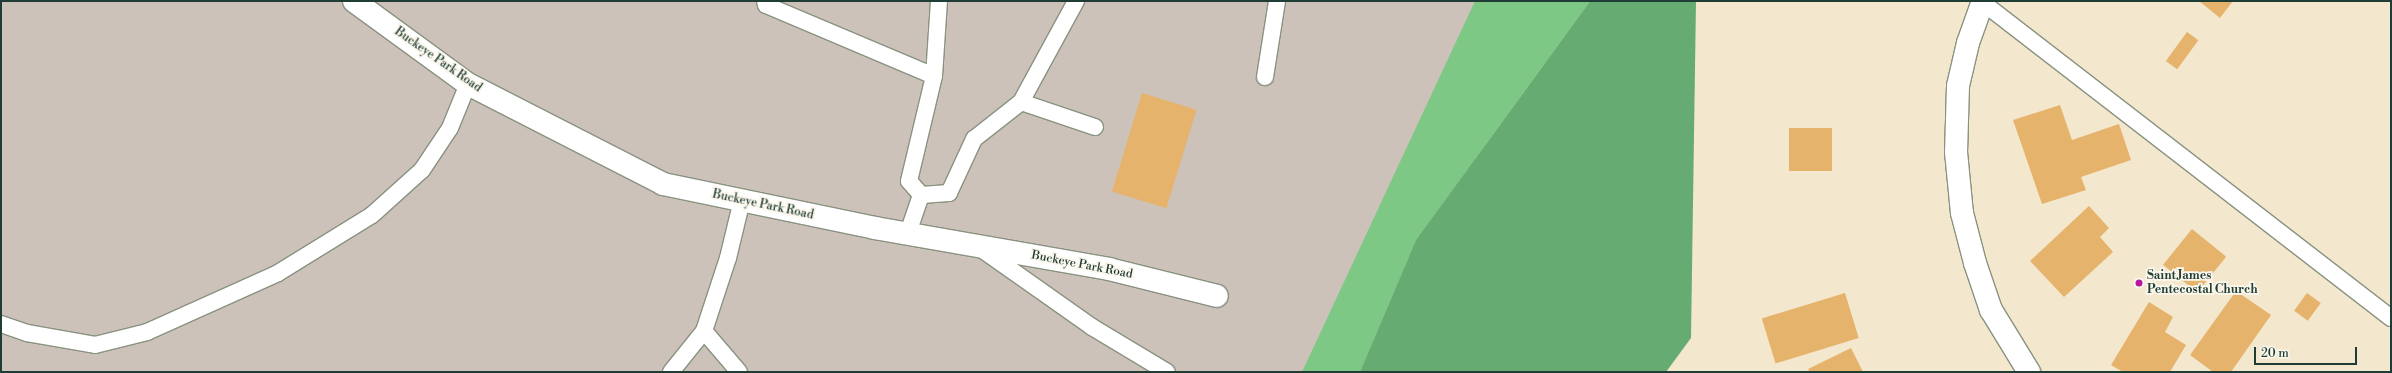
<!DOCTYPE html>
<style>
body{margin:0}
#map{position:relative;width:2392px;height:373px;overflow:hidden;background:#f3e7cd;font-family:"Libre Bodoni",serif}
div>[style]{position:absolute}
.industrial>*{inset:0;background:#ccc2b9;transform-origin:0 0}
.green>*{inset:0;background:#7dc885}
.forest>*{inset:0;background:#66ac72}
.building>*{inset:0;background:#e6b36c;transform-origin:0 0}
.roads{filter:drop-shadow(1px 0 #899280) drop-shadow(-1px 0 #899280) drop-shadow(0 1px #899280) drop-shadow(0 -1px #899280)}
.service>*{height:16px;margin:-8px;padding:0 8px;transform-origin:8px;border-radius:8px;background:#fff}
.minor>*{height:22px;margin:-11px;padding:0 11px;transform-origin:11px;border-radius:11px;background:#fff}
.dots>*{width:11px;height:11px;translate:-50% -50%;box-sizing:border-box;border:2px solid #fbf7ec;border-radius:50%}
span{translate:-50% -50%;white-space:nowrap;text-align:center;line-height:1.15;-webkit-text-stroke:3.5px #fbf7ec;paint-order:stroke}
.street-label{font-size:12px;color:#1f3d34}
.poi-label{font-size:12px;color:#1f3d34;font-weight:700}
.left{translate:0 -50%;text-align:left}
.frame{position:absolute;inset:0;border:2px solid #1f3d34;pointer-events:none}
.scale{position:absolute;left:2254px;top:347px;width:103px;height:18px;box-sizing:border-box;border:2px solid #1f3d34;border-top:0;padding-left:5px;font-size:12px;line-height:14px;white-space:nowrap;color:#1f3d34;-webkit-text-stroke:3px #fbf7ec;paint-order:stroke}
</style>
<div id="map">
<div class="industrial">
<i style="left:1px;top:1px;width:1474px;height:371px"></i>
</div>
<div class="green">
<i style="clip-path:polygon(1475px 1px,1590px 1px,1416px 240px,1360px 372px,1302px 372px)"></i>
</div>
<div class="forest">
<i style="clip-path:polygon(1590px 1px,1696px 1px,1691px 338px,1666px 372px,1360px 372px,1416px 240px)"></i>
</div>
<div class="building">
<i style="clip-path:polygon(2199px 1px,2233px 1px,2220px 18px)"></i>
<i style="left:2187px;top:32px;width:14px;height:36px;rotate:36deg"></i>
<i style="left:1142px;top:93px;width:57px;height:103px;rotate:17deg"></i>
<i style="clip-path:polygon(2060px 105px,2072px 140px,2119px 124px,2131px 160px,2081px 177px,2086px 190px,2042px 204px,2013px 120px)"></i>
<i style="left:1832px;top:128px;width:43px;height:43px;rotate:90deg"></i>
<i style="clip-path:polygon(2089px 206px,2109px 228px,2100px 237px,2113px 252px,2064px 297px,2030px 261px)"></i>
<i style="left:2192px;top:229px;width:44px;height:46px;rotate:39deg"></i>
<i style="clip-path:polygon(2236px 291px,2271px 315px,2231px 372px,2213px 372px,2190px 355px)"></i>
<i style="left:1845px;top:293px;width:47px;height:87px;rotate:73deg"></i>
<i style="left:2307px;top:293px;width:17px;height:22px;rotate:36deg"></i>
<i style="clip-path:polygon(2149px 302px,2173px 317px,2165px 332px,2186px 345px,2170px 372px,2123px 372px,2111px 365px)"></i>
<i style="clip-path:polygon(1851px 348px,1863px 372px,1810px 372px,1808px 369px)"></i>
</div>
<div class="roads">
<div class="service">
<i style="left:765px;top:1px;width:4px;rotate:76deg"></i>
<i style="left:766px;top:5px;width:182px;rotate:22.9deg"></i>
<i style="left:934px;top:76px;width:108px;rotate:103.4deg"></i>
<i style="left:909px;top:181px;width:18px;rotate:49deg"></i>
<i style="left:1982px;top:2px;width:517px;rotate:37.69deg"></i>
<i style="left:934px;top:76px;width:75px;rotate:-86.2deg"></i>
<i style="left:1265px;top:77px;width:77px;rotate:-81deg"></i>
<i style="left:1021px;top:102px;width:115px;rotate:-61.4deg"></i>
<i style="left:908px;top:233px;width:40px;rotate:-71.1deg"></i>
<i style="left:921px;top:195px;width:28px;rotate:-4deg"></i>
<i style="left:949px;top:193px;width:60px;rotate:-65.2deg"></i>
<i style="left:974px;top:139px;width:60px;rotate:-38.2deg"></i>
<i style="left:1021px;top:102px;width:78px;rotate:18.7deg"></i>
<i style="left:980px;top:248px;width:137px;rotate:35.2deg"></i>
<i style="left:1092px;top:327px;width:87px;rotate:31deg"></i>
<i style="left:1px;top:324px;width:28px;rotate:19deg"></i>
<i style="left:27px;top:333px;width:69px;rotate:10deg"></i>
<i style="left:95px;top:345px;width:54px;rotate:-14deg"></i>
<i style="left:147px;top:332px;width:144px;rotate:-24.2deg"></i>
<i style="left:278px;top:273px;width:110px;rotate:-31.7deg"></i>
<i style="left:372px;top:215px;width:67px;rotate:-42deg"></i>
<i style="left:422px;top:170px;width:50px;rotate:-56.3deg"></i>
<i style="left:450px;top:128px;width:48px;rotate:-67.8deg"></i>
<i style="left:704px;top:331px;width:54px;rotate:49.5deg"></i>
<i style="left:671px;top:372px;width:53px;rotate:-51.2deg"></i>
<i style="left:704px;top:331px;width:77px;rotate:-71.8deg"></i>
<i style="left:728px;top:258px;width:60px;rotate:-76.4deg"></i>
</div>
<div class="minor">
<i style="left:354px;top:1px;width:141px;rotate:36.1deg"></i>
<i style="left:468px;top:84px;width:219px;rotate:27.1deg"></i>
<i style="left:663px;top:184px;width:217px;rotate:11.7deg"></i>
<i style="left:875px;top:228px;width:238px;rotate:9.9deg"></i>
<i style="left:1109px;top:269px;width:111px;rotate:14deg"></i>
<i style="left:1983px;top:1px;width:45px;rotate:109.7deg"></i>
<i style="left:1968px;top:43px;width:44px;rotate:103.1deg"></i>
<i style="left:1958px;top:86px;width:66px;rotate:91.7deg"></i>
<i style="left:1956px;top:152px;width:61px;rotate:84.4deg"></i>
<i style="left:1962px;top:213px;width:52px;rotate:75.4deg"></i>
<i style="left:1975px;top:263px;width:50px;rotate:71.2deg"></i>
<i style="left:1991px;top:310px;width:73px;rotate:58.5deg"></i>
</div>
</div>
<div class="dots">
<i style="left:2139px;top:283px;background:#b5179e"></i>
</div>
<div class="street-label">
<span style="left:438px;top:60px;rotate:35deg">Buckeye Park Road</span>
<span style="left:763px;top:205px;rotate:12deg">Buckeye Park Road</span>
<span style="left:1082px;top:265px;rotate:11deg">Buckeye Park Road</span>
</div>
<div class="poi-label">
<span class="left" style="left:2147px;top:283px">Saint James<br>Pentecostal Church</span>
</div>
<div class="frame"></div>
<div class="scale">20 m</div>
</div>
